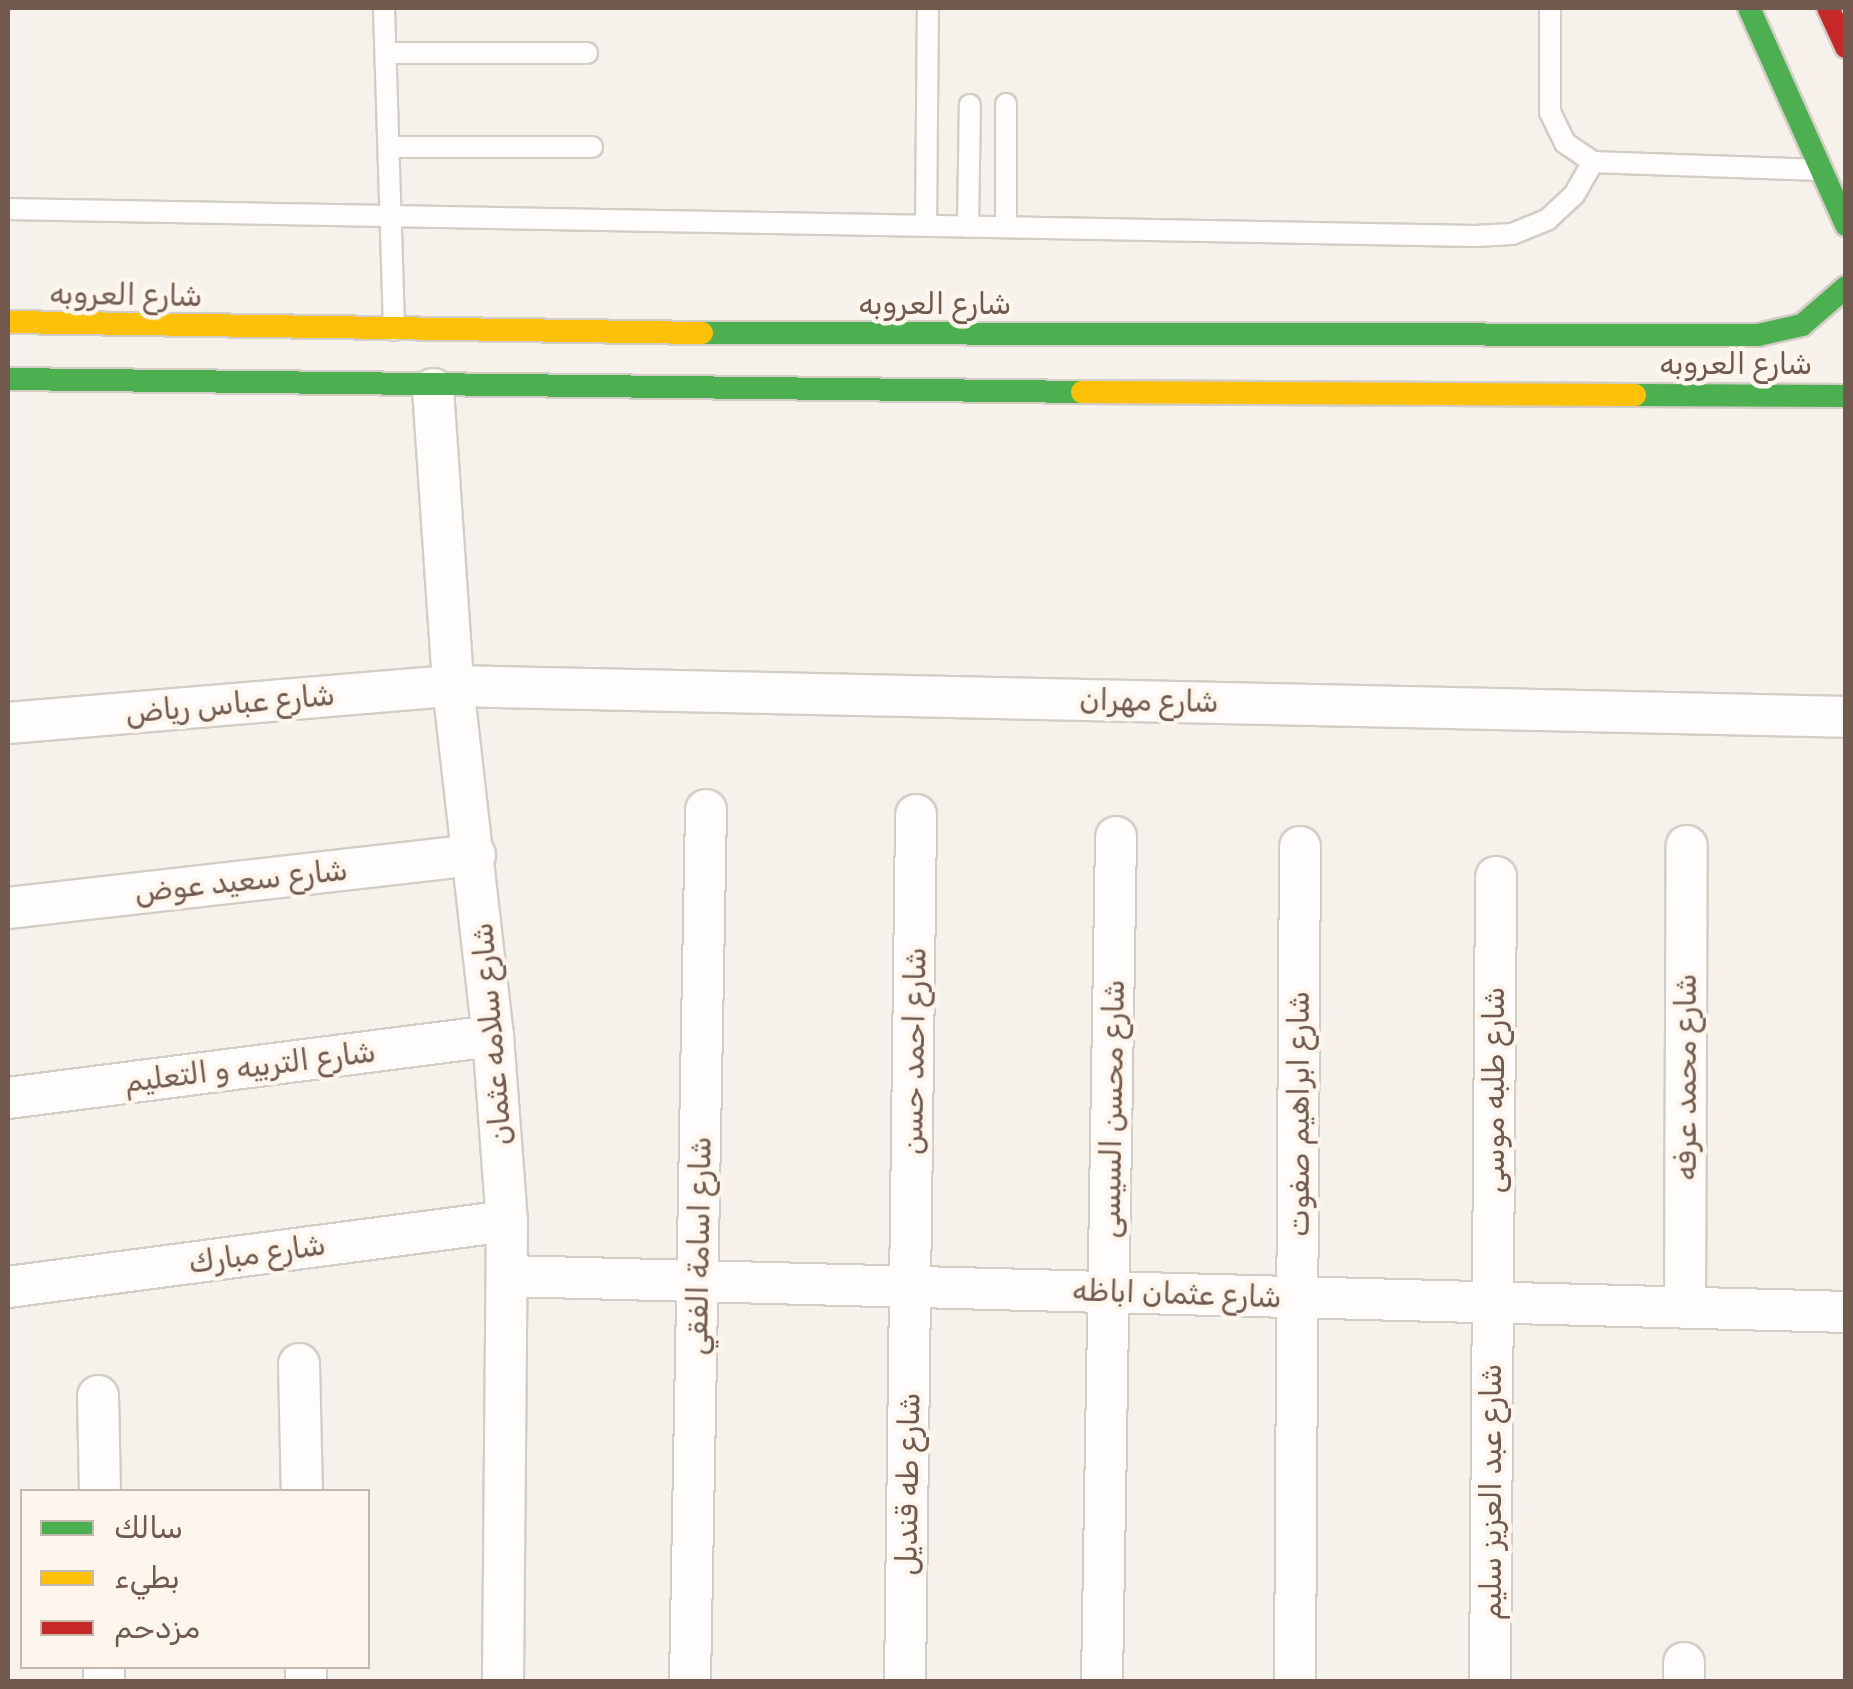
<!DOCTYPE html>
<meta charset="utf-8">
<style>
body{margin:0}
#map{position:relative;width:1853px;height:1689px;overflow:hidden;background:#f6f1eb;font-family:Rubik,Vazirmatn,sans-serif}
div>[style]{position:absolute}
.roads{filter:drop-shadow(2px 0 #d3cdc6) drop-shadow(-2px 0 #d3cdc6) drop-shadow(0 2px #d3cdc6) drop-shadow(0 -2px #d3cdc6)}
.lane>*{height:20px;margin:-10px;padding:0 10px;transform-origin:10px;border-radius:10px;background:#fefdfc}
.street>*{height:40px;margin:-20px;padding:0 20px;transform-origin:20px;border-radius:20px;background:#fefdfc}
.fast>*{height:22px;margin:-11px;padding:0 11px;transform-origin:11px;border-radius:11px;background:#4caf50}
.slow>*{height:22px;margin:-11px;padding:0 11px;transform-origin:11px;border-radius:11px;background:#ffc107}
.jam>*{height:22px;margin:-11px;padding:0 11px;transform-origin:11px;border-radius:11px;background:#c62828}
span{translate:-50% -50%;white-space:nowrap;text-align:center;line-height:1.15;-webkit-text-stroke:9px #fef6ec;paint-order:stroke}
.street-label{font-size:30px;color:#72594d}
.frame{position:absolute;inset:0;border:10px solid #72594d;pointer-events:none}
.legend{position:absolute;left:20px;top:1489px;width:350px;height:180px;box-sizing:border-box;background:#fef6ec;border:2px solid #c6b7ac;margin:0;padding:12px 18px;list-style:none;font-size:30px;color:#72594d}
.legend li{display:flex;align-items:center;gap:20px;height:50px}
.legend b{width:50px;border:2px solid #c6b7ac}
</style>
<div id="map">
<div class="roads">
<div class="lane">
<i style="left:384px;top:8px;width:322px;rotate:88.2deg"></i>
<i style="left:1550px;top:8px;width:104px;rotate:90deg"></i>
<i style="left:1550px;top:112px;width:34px;rotate:64deg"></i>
<i style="left:1565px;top:143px;width:34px;rotate:34deg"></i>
<i style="left:1593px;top:162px;width:226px;rotate:2deg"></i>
<i style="left:386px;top:53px;width:201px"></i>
<i style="left:389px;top:147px;width:203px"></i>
<i style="left:8px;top:209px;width:1467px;rotate:1.05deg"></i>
<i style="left:1475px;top:236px;width:37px;rotate:-3deg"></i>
<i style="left:1512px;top:234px;width:38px;rotate:-22deg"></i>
<i style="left:1547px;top:220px;width:37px;rotate:-43deg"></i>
<i style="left:1574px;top:195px;width:38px;rotate:-60deg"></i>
<i style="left:926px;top:226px;width:218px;rotate:-89.5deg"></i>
<i style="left:968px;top:227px;width:122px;rotate:-89.1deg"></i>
<i style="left:1006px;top:227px;width:123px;rotate:-90deg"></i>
</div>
<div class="street">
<i style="left:433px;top:389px;width:298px;rotate:86.1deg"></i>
<i style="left:453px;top:686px;width:352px;rotate:83.5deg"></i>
<i style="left:493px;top:1036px;width:186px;rotate:85.7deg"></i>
<i style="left:507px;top:1221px;width:461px;rotate:90.5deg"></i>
<i style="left:8px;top:723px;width:447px;rotate:-4.8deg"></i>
<i style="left:453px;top:686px;width:1393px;rotate:1.27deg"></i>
<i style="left:8px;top:908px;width:470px;rotate:-6.5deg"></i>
<i style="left:8px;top:1098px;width:489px;rotate:-7.3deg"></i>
<i style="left:509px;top:1276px;width:1337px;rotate:1.54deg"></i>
<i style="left:8px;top:1287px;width:503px;rotate:-7.53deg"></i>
<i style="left:1685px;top:1308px;width:462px;rotate:-89.8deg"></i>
<i style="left:299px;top:1364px;width:128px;rotate:88.7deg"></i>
<i style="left:98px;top:1396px;width:96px;rotate:88.8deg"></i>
<i style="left:104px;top:1666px;width:16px;rotate:90deg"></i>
<i style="left:306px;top:1666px;width:16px;rotate:90deg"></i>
<i style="left:690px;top:1682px;width:872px;rotate:-88.95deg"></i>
<i style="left:905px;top:1682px;width:867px;rotate:-89.27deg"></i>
<i style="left:1102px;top:1682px;width:845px;rotate:-89.05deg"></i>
<i style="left:1295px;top:1682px;width:835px;rotate:-89.66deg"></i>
<i style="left:1490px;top:1682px;width:805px;rotate:-89.57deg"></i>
<i style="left:1684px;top:1682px;width:19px;rotate:-90deg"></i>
</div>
<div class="fast">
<i style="left:1749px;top:8px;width:238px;rotate:65.9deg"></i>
<i style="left:702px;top:333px;width:1056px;rotate:0.11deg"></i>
<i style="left:1758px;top:335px;width:45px;rotate:-12.8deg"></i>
<i style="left:1802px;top:325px;width:58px;rotate:-40.8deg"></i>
<i style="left:8px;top:379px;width:1074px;rotate:0.69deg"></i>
<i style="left:1635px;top:395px;width:211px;rotate:0.3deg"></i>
</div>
<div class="slow">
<i style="left:8px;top:322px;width:694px;rotate:0.91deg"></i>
<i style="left:1082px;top:392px;width:553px;rotate:0.31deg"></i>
</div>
<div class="jam">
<i style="left:1828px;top:8px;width:43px;rotate:65.2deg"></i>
</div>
</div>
<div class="street-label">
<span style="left:126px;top:295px;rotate:1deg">شارع العروبه</span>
<span style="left:935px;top:304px">شارع العروبه</span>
<span style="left:1736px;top:364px">شارع العروبه</span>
<span style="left:1149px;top:701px;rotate:1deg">شارع مهران</span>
<span style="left:230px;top:704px;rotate:-5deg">شارع عباس رياض</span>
<span style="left:241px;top:881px;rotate:-6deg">شارع سعيد عوض</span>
<span style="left:492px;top:1034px;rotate:-95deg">شارع سلامه عثمان</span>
<span style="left:914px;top:1051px;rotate:-89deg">شارع احمد حسن</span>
<span style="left:250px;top:1067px;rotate:-7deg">شارع التربيه و التعليم</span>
<span style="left:1686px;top:1077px;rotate:-90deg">شارع محمد عرفه</span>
<span style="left:1494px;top:1090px;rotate:-90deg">شارع طلبه موسى</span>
<span style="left:1112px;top:1109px;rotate:-89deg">شارع محسن السيسى</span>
<span style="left:1299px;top:1114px;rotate:-90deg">شارع ابراهيم صفوت</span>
<span style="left:699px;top:1246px;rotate:-89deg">شارع اسامة الفقي</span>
<span style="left:257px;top:1254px;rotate:-8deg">شارع مبارك</span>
<span style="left:1177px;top:1294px;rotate:2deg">شارع عثمان اباظه</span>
<span style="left:908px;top:1484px;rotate:-89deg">شارع طه قنديل</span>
<span style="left:1491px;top:1492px;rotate:-90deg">شارع عبد العزيز سليم</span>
</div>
<div class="frame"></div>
<ul class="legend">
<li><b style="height:12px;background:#4caf50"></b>سالك</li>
<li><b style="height:12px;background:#ffc107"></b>بطيء</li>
<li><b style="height:12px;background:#c62828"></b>مزدحم</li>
</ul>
</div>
